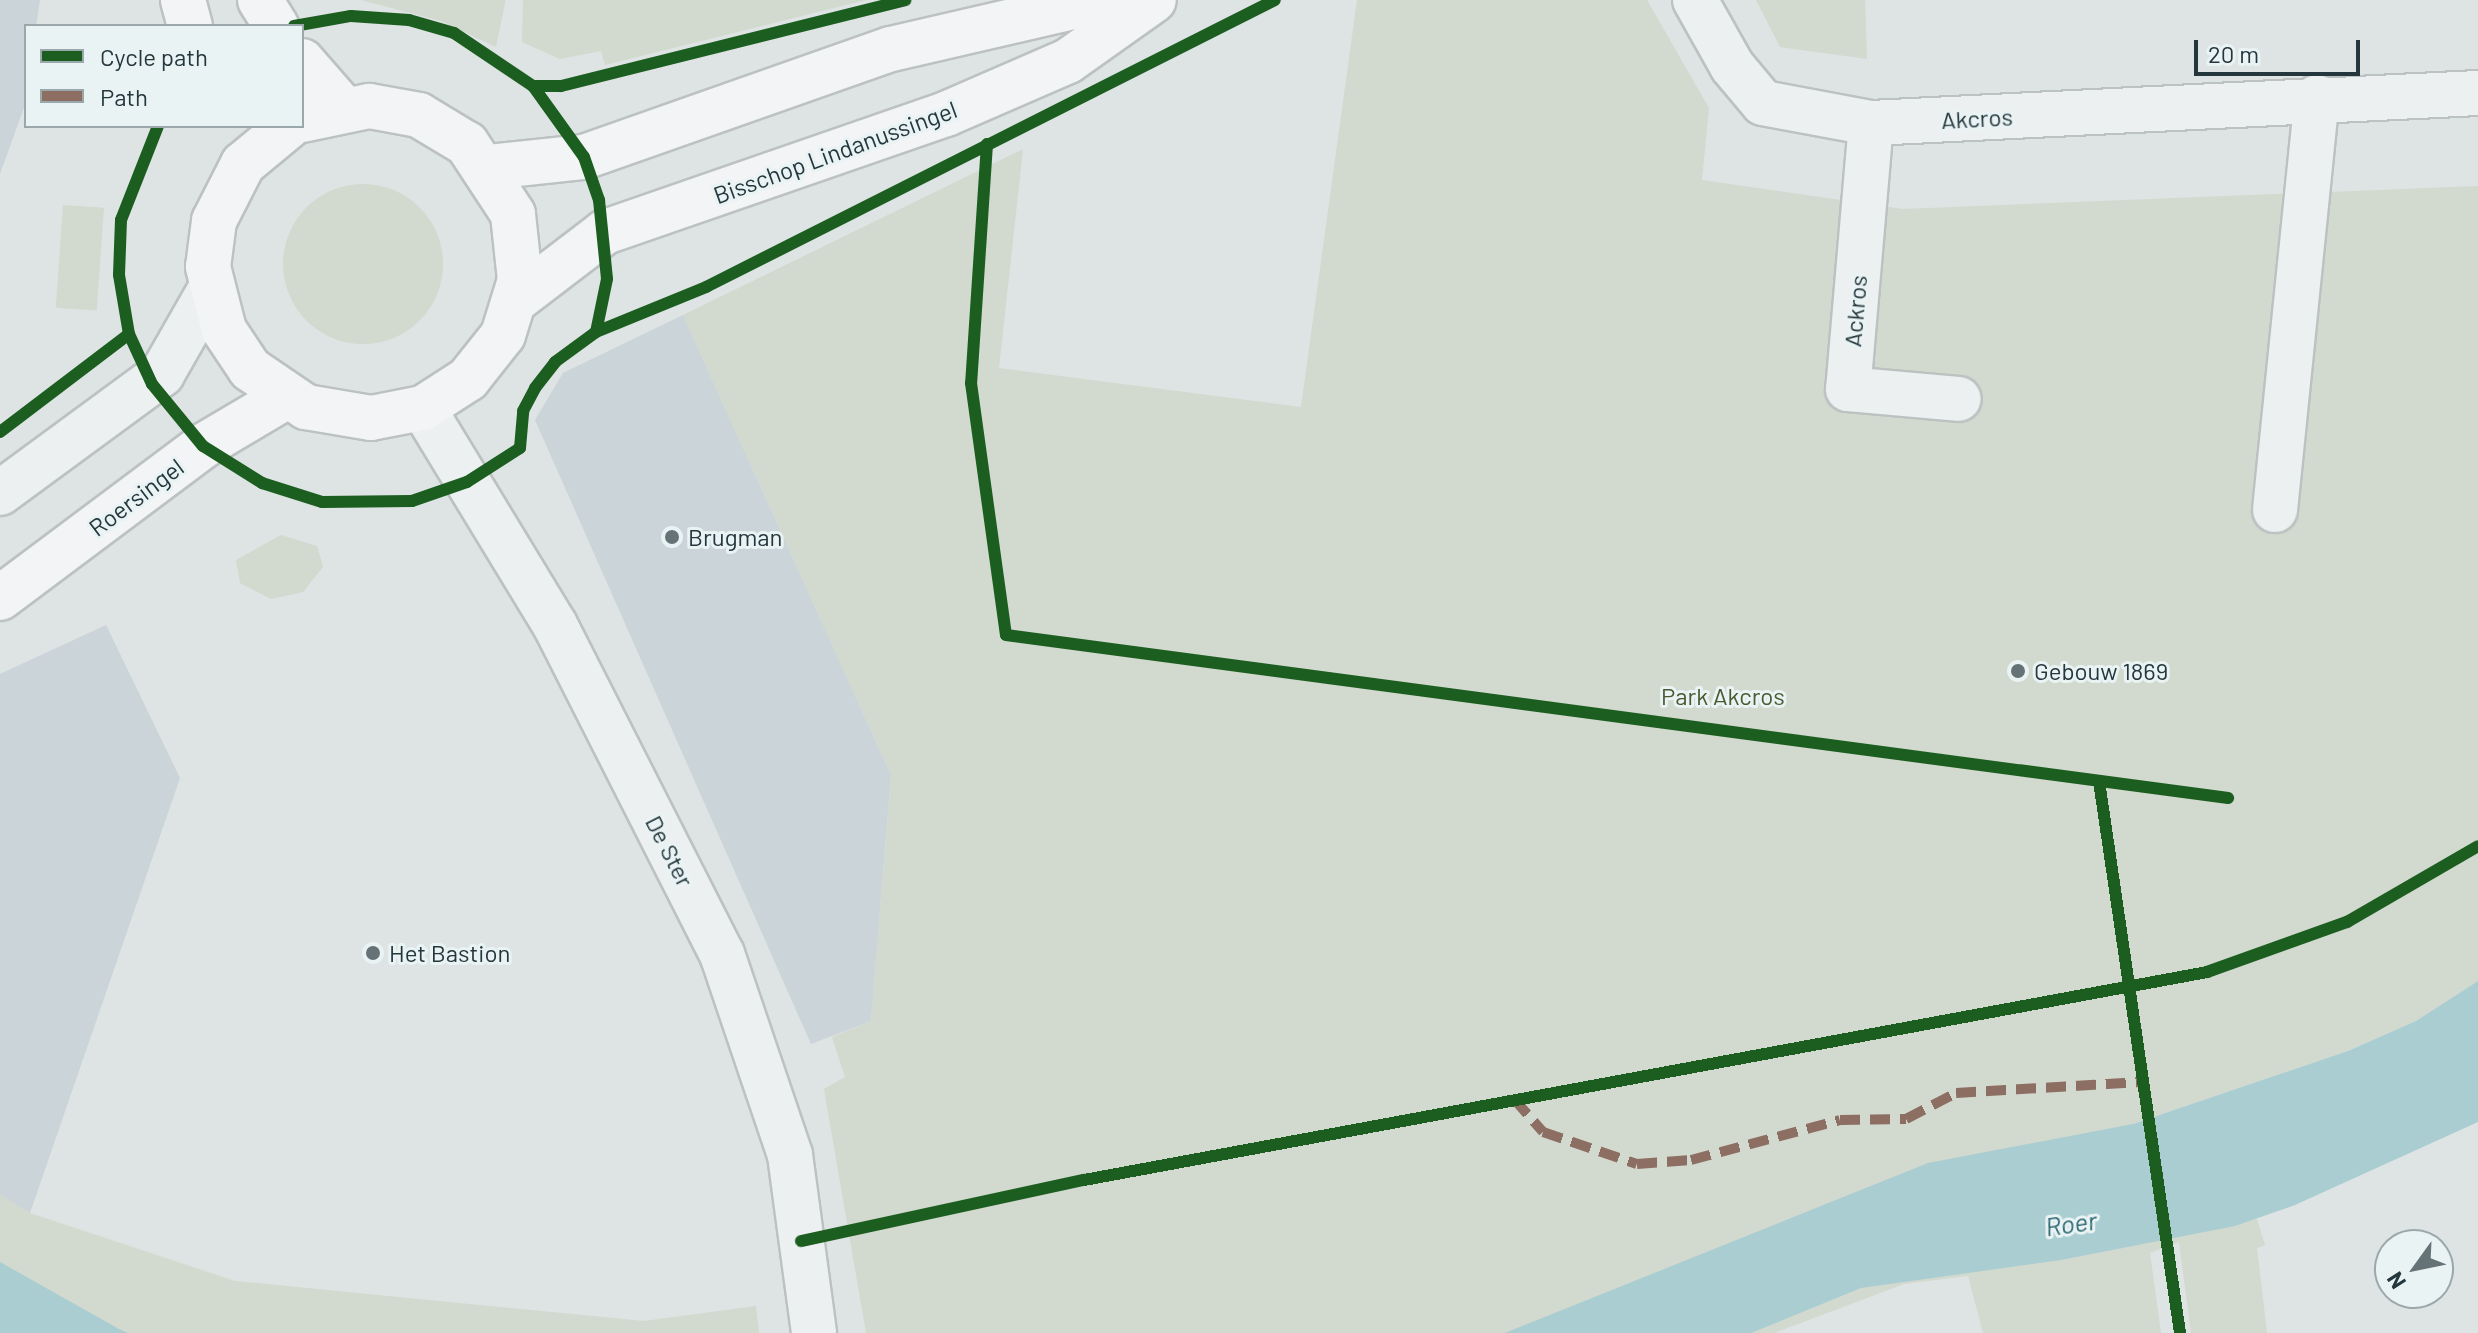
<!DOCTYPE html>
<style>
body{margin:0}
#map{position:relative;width:2478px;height:1333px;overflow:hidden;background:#dee3e4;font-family:Barlow,sans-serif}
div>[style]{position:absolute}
.built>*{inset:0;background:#cbd4d8}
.green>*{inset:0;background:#d2d9ce;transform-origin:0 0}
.round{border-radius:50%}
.water>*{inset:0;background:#aacdd2}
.roads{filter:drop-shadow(2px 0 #bcc1c2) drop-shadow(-2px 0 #bcc1c2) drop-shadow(0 2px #bcc1c2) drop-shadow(0 -2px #bcc1c2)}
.minor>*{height:44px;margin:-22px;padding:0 22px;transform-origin:22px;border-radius:22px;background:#edf0f1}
.major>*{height:44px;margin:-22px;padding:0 22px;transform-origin:22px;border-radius:22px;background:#f2f4f5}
.quiet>*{height:10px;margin-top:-5px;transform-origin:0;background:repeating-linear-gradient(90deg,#8d6e63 0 20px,transparent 0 30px)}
.cycleway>*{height:12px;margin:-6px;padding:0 6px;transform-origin:6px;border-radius:6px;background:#1b5e20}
.dots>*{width:22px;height:22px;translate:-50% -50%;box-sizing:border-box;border:4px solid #eaf3f4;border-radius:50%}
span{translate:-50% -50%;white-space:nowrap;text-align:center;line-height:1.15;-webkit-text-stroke:6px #eaf3f4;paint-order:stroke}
.street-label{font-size:24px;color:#24373d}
.poi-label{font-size:24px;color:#24373d}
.left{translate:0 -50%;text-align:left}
.park-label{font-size:24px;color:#495a31}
.water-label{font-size:26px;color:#2c6873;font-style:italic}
.legend{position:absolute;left:24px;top:24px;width:280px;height:104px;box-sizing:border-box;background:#eaf3f4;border:2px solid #9ba8ab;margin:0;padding:10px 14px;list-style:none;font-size:24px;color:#24373d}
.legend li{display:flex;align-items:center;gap:16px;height:40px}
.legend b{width:40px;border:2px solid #9ba8ab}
.north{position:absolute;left:2374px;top:1229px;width:80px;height:80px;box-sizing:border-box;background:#eaf3f4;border:2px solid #9ba8ab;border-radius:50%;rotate:237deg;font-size:22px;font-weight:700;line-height:32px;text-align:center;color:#24373d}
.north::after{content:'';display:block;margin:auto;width:28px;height:36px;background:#657377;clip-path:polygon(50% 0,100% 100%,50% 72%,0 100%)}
.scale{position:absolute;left:2194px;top:40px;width:166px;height:36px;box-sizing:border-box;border:4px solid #24373d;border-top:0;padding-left:10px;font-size:24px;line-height:28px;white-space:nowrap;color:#24373d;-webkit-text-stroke:6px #eaf3f4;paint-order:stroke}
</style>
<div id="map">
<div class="built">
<i style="clip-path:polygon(0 0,40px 0,36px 26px,26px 26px,26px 102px,0 174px)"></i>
<i style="clip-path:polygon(683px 315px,891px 775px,871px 1021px,811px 1044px,535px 420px,563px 373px)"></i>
<i style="clip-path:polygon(106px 625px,180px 778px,30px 1213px,0 1195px,0 674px)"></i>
</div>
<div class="green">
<i style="clip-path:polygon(361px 0,505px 0,505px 3px,496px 47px,441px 21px)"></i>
<i style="clip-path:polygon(523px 0,866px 0,605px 65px,601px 51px,560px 59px,522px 42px)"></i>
<i style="clip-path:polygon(1357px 0,1647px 0,1709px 108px,1702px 180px,1903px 209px,2478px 186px,2478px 981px,2416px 1021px,2348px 1051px,2133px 1124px,2223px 1225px,2257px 1219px,2265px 1245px,2257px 1248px,2267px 1333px,2191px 1333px,2179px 1242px,2150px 1253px,2161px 1333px,1983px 1333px,1968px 1276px,1904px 1284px,1774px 1333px,866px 1333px,824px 1089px,845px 1077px,832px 1037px,871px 1021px,891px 775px,683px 315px,1023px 149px,999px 368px,1301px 407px)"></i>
<i style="clip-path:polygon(1756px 0,1865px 0,1867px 59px,1780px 47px)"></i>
<i class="round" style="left:283px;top:184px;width:160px;height:160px"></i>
<i style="left:63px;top:205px;width:41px;height:103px;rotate:4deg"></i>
<i style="clip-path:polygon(281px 535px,317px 546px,323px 567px,303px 592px,271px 599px,240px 583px,236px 560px)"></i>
<i style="clip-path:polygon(0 1195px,30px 1213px,235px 1281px,644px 1321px,756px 1306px,759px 1333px,0 1333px)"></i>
</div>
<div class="water">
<i style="clip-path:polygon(2478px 981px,2478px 1122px,2295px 1205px,2235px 1226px,2061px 1260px,1861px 1288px,1751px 1333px,1505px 1333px,1928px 1163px,2133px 1124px,2348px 1051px,2416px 1021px)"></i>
<i style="clip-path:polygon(0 1262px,119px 1329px,128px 1333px,0 1333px)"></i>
</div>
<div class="roads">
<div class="minor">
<i style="left:1695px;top:0;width:76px;rotate:60.7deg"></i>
<i style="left:1732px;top:66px;width:48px;rotate:50deg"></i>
<i style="left:1763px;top:103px;width:110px;rotate:10.5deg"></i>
<i style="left:1871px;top:123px;width:608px;rotate:-2.83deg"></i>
<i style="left:1871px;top:123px;width:267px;rotate:94.9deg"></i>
<i style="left:1848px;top:389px;width:111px;rotate:5.1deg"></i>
<i style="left:423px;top:408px;width:254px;rotate:58.7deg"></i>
<i style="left:555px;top:625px;width:369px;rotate:63.1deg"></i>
<i style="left:722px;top:954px;width:212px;rotate:71.3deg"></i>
<i style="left:790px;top:1155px;width:180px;rotate:82.3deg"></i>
<i style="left:0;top:493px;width:201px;rotate:-36.3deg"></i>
<i style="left:162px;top:374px;width:99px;rotate:-60.3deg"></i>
<i style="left:2275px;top:510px;width:415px;rotate:-84.2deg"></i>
</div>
<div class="major">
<i style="left:183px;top:0;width:27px;rotate:75deg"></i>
<i style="left:260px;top:0;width:31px;rotate:58deg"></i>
<i style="left:302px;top:61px;width:62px;rotate:48.9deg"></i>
<i style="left:289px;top:126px;width:60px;rotate:140.4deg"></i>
<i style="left:243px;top:164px;width:64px;rotate:117deg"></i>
<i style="left:214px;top:221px;width:46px;rotate:97.4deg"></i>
<i style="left:208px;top:267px;width:65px;rotate:75.7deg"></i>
<i style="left:224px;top:330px;width:47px;rotate:56.3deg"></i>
<i style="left:250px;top:369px;width:68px;rotate:34.2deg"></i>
<i style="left:306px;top:407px;width:66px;rotate:9.6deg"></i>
<i style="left:371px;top:418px;width:53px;rotate:-10.9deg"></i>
<i style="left:423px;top:408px;width:54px;rotate:-32.8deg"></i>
<i style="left:468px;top:379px;width:56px;rotate:-51.5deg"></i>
<i style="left:503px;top:335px;width:58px;rotate:-72.8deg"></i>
<i style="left:520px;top:280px;width:66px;rotate:-96.1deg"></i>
<i style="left:513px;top:214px;width:84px;rotate:-123.3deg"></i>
<i style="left:467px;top:144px;width:56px;rotate:-148.9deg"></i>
<i style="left:419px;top:115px;width:51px;rotate:-169.8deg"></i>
<i style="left:369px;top:106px;width:68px;rotate:168.2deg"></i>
<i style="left:489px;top:167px;width:96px;rotate:-6deg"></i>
<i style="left:584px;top:157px;width:325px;rotate:-19.4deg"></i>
<i style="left:891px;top:49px;width:219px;rotate:-13deg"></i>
<i style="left:516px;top:300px;width:112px;rotate:-37.4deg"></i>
<i style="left:605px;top:232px;width:361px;rotate:-19.1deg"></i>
<i style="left:946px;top:114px;width:133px;rotate:-23.5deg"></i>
<i style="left:1068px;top:61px;width:105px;rotate:-35.3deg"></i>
<i style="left:0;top:598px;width:254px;rotate:-36.8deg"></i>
<i style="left:203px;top:446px;width:96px;rotate:-30.6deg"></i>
</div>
</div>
<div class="quiet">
<i style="left:1514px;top:1099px;width:44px;rotate:48.7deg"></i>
<i style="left:1543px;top:1132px;width:99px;rotate:18.8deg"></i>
<i style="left:1637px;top:1164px;width:54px;rotate:-4.2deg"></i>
<i style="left:1691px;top:1160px;width:154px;rotate:-15deg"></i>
<i style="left:1840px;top:1120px;width:66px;rotate:-0.9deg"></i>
<i style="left:1906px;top:1119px;width:56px;rotate:-27.5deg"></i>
<i style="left:1956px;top:1093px;width:185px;rotate:-3.4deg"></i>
</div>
<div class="cycleway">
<i style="left:294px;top:26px;width:58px;rotate:-10deg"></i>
<i style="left:351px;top:16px;width:58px;rotate:3.9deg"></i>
<i style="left:409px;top:20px;width:47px;rotate:16.1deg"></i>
<i style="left:454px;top:33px;width:95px;rotate:33.9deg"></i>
<i style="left:533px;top:86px;width:87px;rotate:54.3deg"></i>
<i style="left:584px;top:157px;width:46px;rotate:70.8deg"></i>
<i style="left:599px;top:200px;width:79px;rotate:84.2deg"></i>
<i style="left:607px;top:279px;width:54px;rotate:101.7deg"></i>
<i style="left:533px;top:86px;width:28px"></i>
<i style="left:561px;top:86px;width:355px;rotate:-14deg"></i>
<i style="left:158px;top:126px;width:101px;rotate:111.5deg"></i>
<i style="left:121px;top:220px;width:55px;rotate:92.1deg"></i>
<i style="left:119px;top:275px;width:60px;rotate:80.4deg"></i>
<i style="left:129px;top:334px;width:55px;rotate:65.3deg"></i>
<i style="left:152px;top:384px;width:80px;rotate:50.6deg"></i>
<i style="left:203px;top:446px;width:70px;rotate:32.1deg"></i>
<i style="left:262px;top:483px;width:63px;rotate:17.6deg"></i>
<i style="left:322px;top:502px;width:90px;rotate:-0.6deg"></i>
<i style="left:412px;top:501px;width:58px;rotate:-19.1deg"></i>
<i style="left:467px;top:482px;width:63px;rotate:-32.7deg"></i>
<i style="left:520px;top:448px;width:37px;rotate:-85deg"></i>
<i style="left:523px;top:411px;width:26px;rotate:-62deg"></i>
<i style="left:535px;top:388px;width:33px;rotate:-52deg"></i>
<i style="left:555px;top:362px;width:51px;rotate:-36.2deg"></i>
<i style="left:596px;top:332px;width:119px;rotate:-22.2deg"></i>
<i style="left:706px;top:287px;width:637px;rotate:-26.77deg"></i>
<i style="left:987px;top:144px;width:240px;rotate:93.8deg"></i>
<i style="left:971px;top:383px;width:254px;rotate:82.1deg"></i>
<i style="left:1006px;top:635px;width:1233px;rotate:7.6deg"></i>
<i style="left:0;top:432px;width:162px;rotate:-37.2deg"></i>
<i style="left:2099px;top:781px;width:558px;rotate:81.65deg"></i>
<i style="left:801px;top:1241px;width:289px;rotate:-12.2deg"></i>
<i style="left:1084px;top:1180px;width:1142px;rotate:-10.49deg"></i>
<i style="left:2207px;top:972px;width:149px;rotate:-19.7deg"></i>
<i style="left:2347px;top:922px;width:151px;rotate:-30.1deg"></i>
</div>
<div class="dots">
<i style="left:672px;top:537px;background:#657377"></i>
<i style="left:2018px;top:671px;background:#657377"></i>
<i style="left:373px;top:953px;background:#657377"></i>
</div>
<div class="street-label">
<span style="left:1977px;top:118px;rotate:-3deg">Akcros</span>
<span style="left:835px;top:152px;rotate:-20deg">Bisschop Lindanussingel</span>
<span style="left:1855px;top:311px;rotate:-85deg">Ackros</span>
<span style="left:136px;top:497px;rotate:-37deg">Roersingel</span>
<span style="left:670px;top:851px;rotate:63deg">De Ster</span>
</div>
<div class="poi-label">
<span class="left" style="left:688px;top:537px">Brugman</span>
<span class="left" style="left:2034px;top:671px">Gebouw 1869</span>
<span class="left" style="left:389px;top:953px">Het Bastion</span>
</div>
<div class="park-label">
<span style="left:1723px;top:696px">Park Akcros</span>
</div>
<div class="water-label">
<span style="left:2071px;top:1223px;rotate:-8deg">Roer</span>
</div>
<ul class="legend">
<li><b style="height:10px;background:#1b5e20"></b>Cycle path</li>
<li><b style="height:10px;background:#8d6e63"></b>Path</li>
</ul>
<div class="north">N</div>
<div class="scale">20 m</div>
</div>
